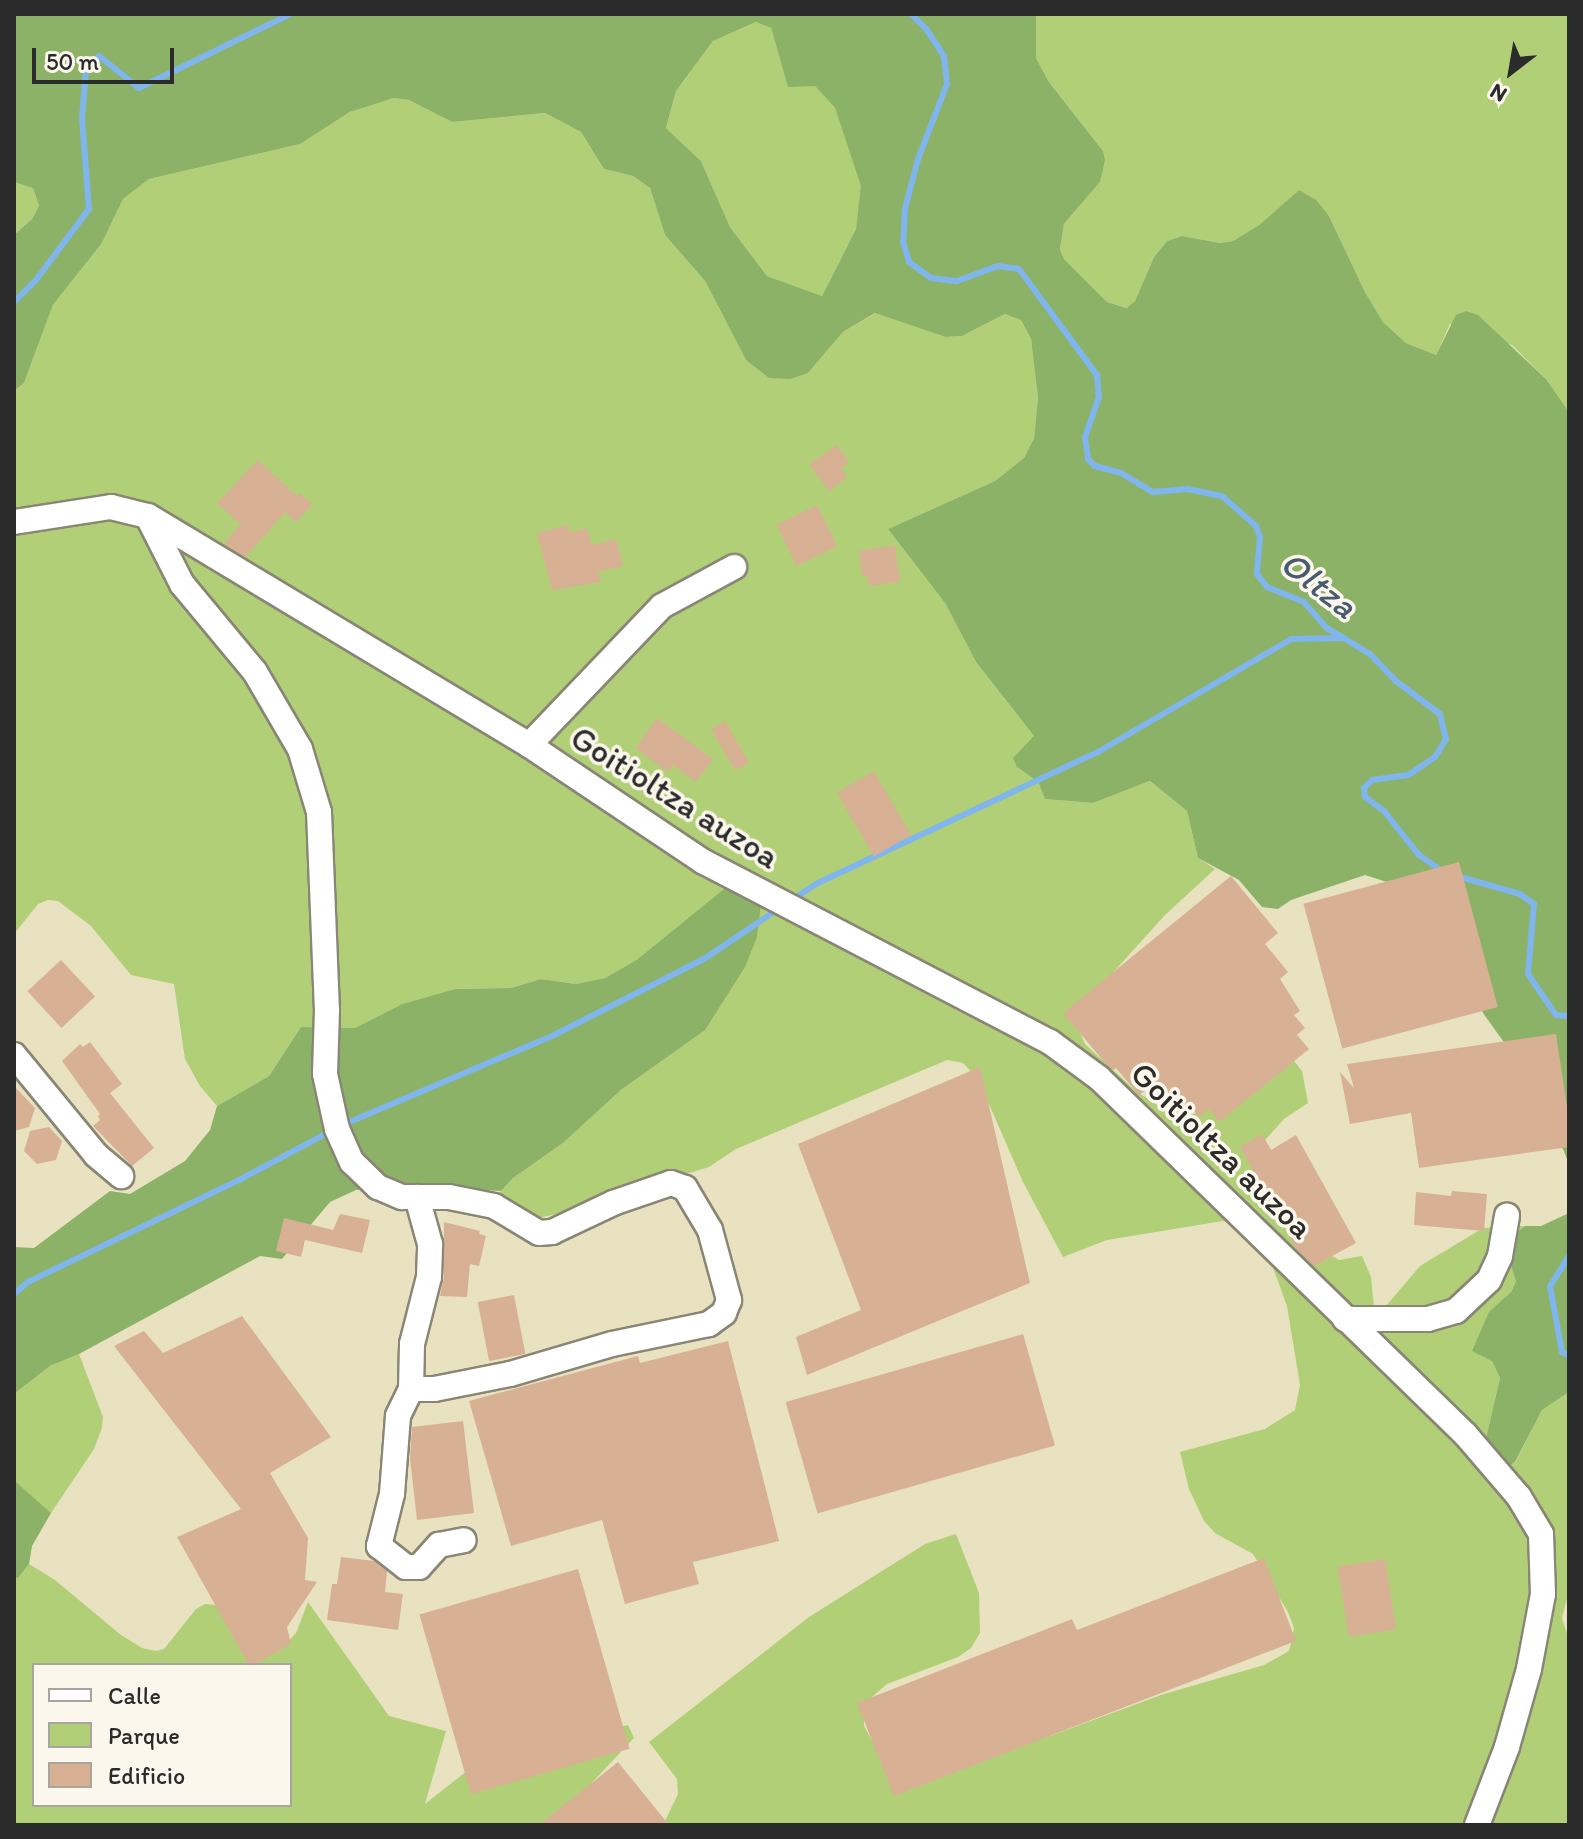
<!DOCTYPE html>
<style>
body{margin:0}
#map{position:relative;width:1583px;height:1839px;overflow:hidden;background:#e8e2c0;font-family:Itim,sans-serif}
div>[style]{position:absolute}
.green>*{inset:0;background:#b1cf76}
.forest>*{inset:0;background:#8cb267}
.stream>*{height:6px;margin:-3px;padding:0 3px;transform-origin:3px;border-radius:3px;background:#81b5ee}
.building>*{inset:0;background:#d8b194;transform-origin:0 0}
.roads{filter:drop-shadow(2px 0 #8a8676) drop-shadow(-2px 0 #8a8676) drop-shadow(0 2px #8a8676) drop-shadow(0 -2px #8a8676)}
.minor>*{height:24px;margin:-12px;padding:0 12px;transform-origin:12px;border-radius:12px;background:#fff}
span{translate:-50% -50%;white-space:nowrap;text-align:center;line-height:1.15;-webkit-text-stroke:7px #fbf7ec;paint-order:stroke}
.street-label{font-size:34px;color:#2b2b2b}
.water-label{font-size:36px;color:#495b6f;font-style:italic}
.frame{position:absolute;inset:0;border:16px solid #2b2b2b;pointer-events:none}
.legend{position:absolute;left:32px;top:1663px;width:260px;height:144px;box-sizing:border-box;background:#fbf7ec;border:2px solid #a8a59f;margin:0;padding:10px 14px;list-style:none;font-size:24px;color:#2b2b2b}
.legend li{display:flex;align-items:center;gap:16px;height:40px}
.legend b{width:40px;border:2px solid #a8a59f}
.north{position:absolute;left:1471px;top:32px;width:80px;height:80px;-webkit-text-stroke:6px #fbf7ec;paint-order:stroke;rotate:211deg;font-size:22px;font-weight:700;line-height:32px;text-align:center;color:#2b2b2b}
.north::after{content:'';display:block;margin:auto;width:28px;height:36px;background:#2b2b2b;clip-path:polygon(50% 0,100% 100%,50% 72%,0 100%)}
.scale{position:absolute;left:32px;top:48px;width:142px;height:36px;box-sizing:border-box;border:4px solid #2b2b2b;border-top:0;padding-left:10px;font-size:24px;line-height:28px;white-space:nowrap;color:#2b2b2b;-webkit-text-stroke:6px #fbf7ec;paint-order:stroke}
</style>
<div id="map">
<div class="green">
<i style="clip-path:polygon(1036px 14px,1569px 14px,1569px 412px,1546px 379px,1512px 345px,1450px 324px,1436px 355px,1406px 343px,1383px 322px,1365px 292px,1329px 216px,1299px 190px,1259px 225px,1233px 241px,1220px 243px,1182px 236px,1167px 241px,1154px 257px,1135px 301px,1128px 308px,1107px 302px,1064px 259px,1060px 249px,1064px 224px,1100px 182px,1103px 151px,1049px 82px,1036px 58px)"></i>
<i style="clip-path:polygon(756px 22px,771px 28px,788px 86px,815px 86px,835px 108px,862px 186px,856px 229px,822px 296px,767px 276px,730px 227px,701px 161px,666px 128px,676px 91px,713px 41px)"></i>
<i style="clip-path:polygon(394px 98px,409px 100px,452px 122px,545px 113px,581px 132px,604px 169px,633px 176px,650px 188px,665px 235px,705px 281px,746px 360px,808px 373px,843px 332px,876px 313px,947px 337px,962px 336px,1005px 314px,1021px 320px,1031px 339px,1038px 398px,1034px 438px,1024px 458px,995px 481px,888px 529px,945px 603px,976px 662px,1034px 736px,1017px 767px,1038px 782px,1045px 799px,1093px 803px,1150px 781px,1187px 811px,1198px 858px,1215px 869px,1165px 915px,1090px 998px,1077px 1025px,1085px 1044px,1137px 1092px,1164px 1109px,1188px 1116px,1230px 1100px,1290px 1056px,1302px 1071px,1308px 1103px,1284px 1119px,1257px 1149px,1320px 1249px,1339px 1260px,1362px 1256px,1371px 1277px,1375px 1319px,1420px 1266px,1483px 1228px,1525px 1226px,1504px 1242px,1516px 1280px,1511px 1292px,1489px 1313px,1492px 1361px,1500px 1378px,1483px 1451px,1515px 1463px,1542px 1410px,1569px 1392px,1569px 1591px,1562px 1618px,1569px 1640px,1569px 1825px,663px 1825px,678px 1794px,677px 1779px,649px 1742px,809px 1617px,925px 1544px,956px 1534px,979px 1593px,980px 1633px,971px 1648px,958px 1657px,887px 1684px,872px 1697px,864px 1709px,864px 1726px,883px 1760px,984px 1749px,1050px 1736px,1161px 1695px,1264px 1665px,1289px 1651px,1294px 1628px,1288px 1612px,1253px 1554px,1215px 1533px,1204px 1521px,1189px 1489px,1180px 1452px,1265px 1429px,1295px 1410px,1300px 1385px,1287px 1306px,1271px 1262px,1233px 1221px,1223px 1221px,1107px 1240px,1063px 1257px,1023px 1182px,978px 1079px,963px 1063px,947px 1060px,736px 1149px,709px 1167px,556px 1214px,517px 1223px,497px 1197px,501px 1191px,513px 1178px,563px 1143px,622px 1089px,638px 959px,605px 978px,576px 984px,541px 979px,511px 988px,455px 989px,402px 1004px,355px 1028px,301px 1027px,269px 1076px,217px 1106px,200px 1086px,185px 1059px,174px 984px,131px 975px,91px 926px,58px 901px,48px 900px,38px 904px,14px 934px,14px 391px,24px 383px,53px 305px,102px 243px,123px 199px,149px 179px,300px 144px,350px 112px)"></i>
<i style="clip-path:polygon(14px 182px,33px 188px,39px 206px,32px 219px,14px 235px)"></i>
<i style="clip-path:polygon(79px 1354px,103px 1417px,102px 1428px,94px 1449px,51px 1513px,14px 1480px,14px 1394px,50px 1366px)"></i>
<i style="clip-path:polygon(evenodd,29px 1564px,55px 1580px,121px 1635px,142px 1648px,156px 1651px,164px 1649px,196px 1609px,205px 1604px,215px 1605px,286px 1644px,296px 1633px,308px 1602px,389px 1716px,446px 1731px,425px 1804px,481px 1760px,628px 1725px,634px 1738px,552px 1825px,14px 1825px,14px 1577px,18px 1578px,29px 1564px,34px 1665px,290px 1665px,290px 1805px,34px 1805px,34px 1665px)"></i>
</div>
<div class="forest">
<i style="clip-path:polygon(evenodd,15px 14px,1036px 14px,1036px 58px,1049px 82px,1103px 151px,1105px 160px,1100px 182px,1064px 224px,1060px 249px,1064px 259px,1107px 302px,1127px 308px,1135px 301px,1154px 257px,1167px 241px,1182px 236px,1220px 243px,1233px 241px,1259px 225px,1299px 190px,1316px 200px,1329px 216px,1365px 292px,1383px 322px,1406px 343px,1436px 355px,1456px 315px,1466px 311px,1478px 315px,1546px 379px,1569px 412px,1569px 1164px,1563px 1149px,1543px 1127px,1531px 1080px,1483px 1013px,1467px 969px,1421px 893px,1365px 875px,1291px 900px,1278px 909px,1262px 907px,1239px 880px,1198px 858px,1187px 811px,1150px 781px,1093px 803px,1045px 799px,1038px 782px,1017px 767px,1013px 758px,1034px 736px,976px 662px,945px 603px,888px 529px,995px 481px,1024px 458px,1034px 438px,1038px 398px,1031px 339px,1021px 320px,1005px 314px,962px 336px,946px 337px,875px 313px,843px 332px,808px 373px,790px 379px,769px 378px,746px 360px,705px 281px,665px 235px,650px 188px,633px 176px,604px 169px,581px 132px,545px 113px,452px 122px,409px 100px,394px 98px,350px 112px,300px 144px,149px 179px,123px 199px,102px 243px,53px 305px,24px 383px,14px 391px,14px 235px,32px 219px,39px 206px,33px 188px,14px 182px,15px 14px,756px 22px,771px 28px,788px 87px,815px 86px,835px 108px,861px 186px,856px 229px,822px 296px,767px 276px,730px 227px,701px 161px,666px 128px,676px 91px,713px 41px,756px 22px)"></i>
<i style="clip-path:polygon(729px 885px,761px 904px,757px 937px,745px 967px,705px 1030px,622px 1089px,563px 1143px,513px 1178px,501px 1191px,398px 1186px,356px 1190px,330px 1202px,282px 1259px,260px 1256px,79px 1354px,50px 1366px,14px 1394px,14px 1247px,34px 1248px,110px 1191px,130px 1194px,185px 1161px,210px 1130px,217px 1106px,269px 1076px,301px 1027px,355px 1028px,402px 1004px,455px 989px,511px 988px,541px 979px,576px 984px,605px 978px,638px 959px)"></i>
<i style="clip-path:polygon(1569px 1213px,1569px 1392px,1542px 1410px,1515px 1462px,1499px 1472px,1483px 1451px,1500px 1378px,1492px 1361px,1472px 1351px,1489px 1312px,1511px 1292px,1516px 1281px,1504px 1242px,1525px 1226px,1541px 1226px)"></i>
<i style="clip-path:polygon(14px 1480px,51px 1513px,32px 1546px,29px 1564px,18px 1578px,14px 1577px)"></i>
</div>
<div class="stream">
<i style="left:911px;top:14px;width:23px;rotate:45deg"></i>
<i style="left:927px;top:30px;width:31px;rotate:57deg"></i>
<i style="left:944px;top:56px;width:28px;rotate:84deg"></i>
<i style="left:947px;top:84px;width:80px;rotate:111.1deg"></i>
<i style="left:918px;top:159px;width:52px;rotate:104.6deg"></i>
<i style="left:905px;top:209px;width:33px;rotate:93deg"></i>
<i style="left:903px;top:242px;width:21px;rotate:73deg"></i>
<i style="left:909px;top:262px;width:27px;rotate:36deg"></i>
<i style="left:931px;top:278px;width:26px;rotate:7deg"></i>
<i style="left:957px;top:281px;width:44px;rotate:-20.1deg"></i>
<i style="left:998px;top:266px;width:21px;rotate:8deg"></i>
<i style="left:1019px;top:269px;width:132px;rotate:53.7deg"></i>
<i style="left:1097px;top:375px;width:22px;rotate:85deg"></i>
<i style="left:1099px;top:397px;width:42px;rotate:109.3deg"></i>
<i style="left:1085px;top:437px;width:22px;rotate:82deg"></i>
<i style="left:1088px;top:459px;width:10px;rotate:45deg"></i>
<i style="left:1095px;top:466px;width:27px;rotate:15deg"></i>
<i style="left:1121px;top:473px;width:37px;rotate:31deg"></i>
<i style="left:1153px;top:492px;width:35px;rotate:-5deg"></i>
<i style="left:1188px;top:489px;width:35px;rotate:12deg"></i>
<i style="left:1222px;top:496px;width:45px;rotate:41.4deg"></i>
<i style="left:1256px;top:526px;width:12px;rotate:70deg"></i>
<i style="left:1260px;top:537px;width:37px;rotate:95deg"></i>
<i style="left:1257px;top:574px;width:16px;rotate:52deg"></i>
<i style="left:1267px;top:587px;width:40px;rotate:22deg"></i>
<i style="left:1304px;top:602px;width:35px;rotate:49deg"></i>
<i style="left:1327px;top:628px;width:50px;rotate:31.2deg"></i>
<i style="left:1370px;top:654px;width:37px;rotate:46deg"></i>
<i style="left:1396px;top:681px;width:55px;rotate:36.9deg"></i>
<i style="left:1440px;top:714px;width:26px;rotate:77deg"></i>
<i style="left:1446px;top:739px;width:21px;rotate:121deg"></i>
<i style="left:1435px;top:757px;width:32px;rotate:146deg"></i>
<i style="left:1408px;top:775px;width:36px;rotate:172deg"></i>
<i style="left:1372px;top:780px;width:11px;rotate:135deg"></i>
<i style="left:1364px;top:788px;width:9px;rotate:84deg"></i>
<i style="left:1365px;top:797px;width:24px;rotate:36deg"></i>
<i style="left:1384px;top:811px;width:56px;rotate:51.5deg"></i>
<i style="left:1419px;top:855px;width:29px;rotate:35deg"></i>
<i style="left:14px;top:302px;width:31px;rotate:-45deg"></i>
<i style="left:36px;top:280px;width:89px;rotate:-53.3deg"></i>
<i style="left:89px;top:209px;width:91px;rotate:-94.4deg"></i>
<i style="left:82px;top:118px;width:48px;rotate:-85.2deg"></i>
<i style="left:86px;top:70px;width:19px;rotate:-47deg"></i>
<i style="left:99px;top:56px;width:51px;rotate:38.7deg"></i>
<i style="left:139px;top:88px;width:169px;rotate:-26deg"></i>
<i style="left:1457px;top:876px;width:66px;rotate:15.9deg"></i>
<i style="left:1520px;top:894px;width:17px;rotate:36deg"></i>
<i style="left:1534px;top:904px;width:70px;rotate:94.9deg"></i>
<i style="left:1528px;top:974px;width:50px;rotate:55.7deg"></i>
<i style="left:1556px;top:1015px;width:13px;rotate:4deg"></i>
<i style="left:790px;top:901px;width:33px;rotate:-33deg"></i>
<i style="left:818px;top:883px;width:309px;rotate:-25.1deg"></i>
<i style="left:1098px;top:752px;width:224px;rotate:-30.3deg"></i>
<i style="left:1291px;top:639px;width:54px;rotate:-1.1deg"></i>
<i style="left:340px;top:1126px;width:233px;rotate:-23deg"></i>
<i style="left:554px;top:1035px;width:168px;rotate:-26.9deg"></i>
<i style="left:704px;top:959px;width:93px;rotate:-34deg"></i>
<i style="left:1569px;top:1256px;width:36px;rotate:122deg"></i>
<i style="left:1550px;top:1286px;width:67px;rotate:79.7deg"></i>
<i style="left:1562px;top:1352px;width:8px;rotate:30deg"></i>
<i style="left:14px;top:1294px;width:18px;rotate:-41deg"></i>
<i style="left:28px;top:1282px;width:234px;rotate:-25.8deg"></i>
<i style="left:239px;top:1180px;width:104px;rotate:-28deg"></i>
</div>
<div class="building">
<i style="clip-path:polygon(837px 445px,849px 462px,841px 468px,847px 477px,829px 491px,809px 464px)"></i>
<i style="clip-path:polygon(258px 460px,297px 496px,300px 493px,312px 504px,296px 522px,285px 512px,245px 557px,224px 544px,240px 524px,217px 503px)"></i>
<i style="left:817px;top:505px;width:46px;height:45px;rotate:64deg"></i>
<i style="clip-path:polygon(568px 525px,570px 532px,587px 528px,592px 545px,616px 539px,623px 566px,598px 572px,601px 582px,552px 590px,537px 533px)"></i>
<i style="clip-path:polygon(895px 545px,900px 582px,869px 586px,868px 576px,862px 577px,859px 551px)"></i>
<i style="clip-path:polygon(657px 718px,713px 759px,696px 782px,673px 765px,668px 772px,636px 748px)"></i>
<i style="left:725px;top:721px;width:48px;height:16px;rotate:60deg"></i>
<i style="left:874px;top:771px;width:74px;height:43px;rotate:60deg"></i>
<i style="left:1459px;top:862px;width:150px;height:161px;rotate:75deg"></i>
<i style="clip-path:polygon(1231px 876px,1278px 933px,1265px 944px,1288px 972px,1280px 979px,1300px 1011px,1294px 1015px,1305px 1028px,1297px 1035px,1309px 1049px,1219px 1122px,1209px 1109px,1199px 1117px,1188px 1103px,1175px 1113px,1163px 1099px,1159px 1103px,1147px 1089px,1139px 1095px,1116px 1068px,1113px 1070px,1106px 1064px,1063px 1013px)"></i>
<i style="left:61px;top:960px;width:50px;height:46px;rotate:47deg"></i>
<i style="clip-path:polygon(1556px 1034px,1569px 1120px,1569px 1147px,1419px 1168px,1411px 1113px,1350px 1124px,1340px 1072px,1354px 1088px,1347px 1064px)"></i>
<i style="clip-path:polygon(90px 1042px,122px 1084px,110px 1093px,154px 1148px,132px 1166px,93px 1126px,100px 1120px,98px 1116px,100px 1114px,62px 1061px,80px 1044px,83px 1047px)"></i>
<i style="clip-path:polygon(980px 1067px,1030px 1283px,807px 1375px,796px 1337px,861px 1310px,798px 1144px)"></i>
<i style="clip-path:polygon(14px 1086px,35px 1108px,29px 1127px,14px 1131px)"></i>
<i style="clip-path:polygon(49px 1127px,62px 1141px,56px 1160px,37px 1164px,24px 1151px,30px 1131px)"></i>
<i style="clip-path:polygon(1262px 1134px,1271px 1150px,1296px 1135px,1356px 1243px,1314px 1266px,1297px 1250px,1240px 1147px)"></i>
<i style="clip-path:polygon(1452px 1191px,1487px 1194px,1484px 1231px,1414px 1225px,1416px 1192px,1451px 1196px)"></i>
<i style="clip-path:polygon(340px 1214px,370px 1220px,362px 1253px,305px 1240px,301px 1257px,276px 1251px,284px 1218px,333px 1230px)"></i>
<i style="clip-path:polygon(444px 1222px,480px 1231px,479px 1234px,486px 1236px,479px 1266px,470px 1264px,467px 1297px,440px 1296px,444px 1277px)"></i>
<i style="left:514px;top:1295px;width:60px;height:37px;rotate:79deg"></i>
<i style="clip-path:polygon(242px 1316px,331px 1437px,270px 1473px,308px 1538px,305px 1580px,317px 1582px,287px 1627px,291px 1644px,253px 1665px,249px 1665px,177px 1537px,241px 1509px,114px 1346px,144px 1331px,163px 1353px)"></i>
<i style="left:1023px;top:1334px;width:116px;height:247px;rotate:74deg"></i>
<i style="clip-path:polygon(728px 1341px,779px 1541px,693px 1562px,699px 1584px,625px 1604px,602px 1520px,511px 1546px,469px 1401px,638px 1356px,640px 1363px)"></i>
<i style="clip-path:polygon(463px 1421px,474px 1513px,417px 1520px,410px 1458px,412px 1427px)"></i>
<i style="clip-path:polygon(341px 1557px,374px 1561px,387px 1571px,385px 1592px,403px 1594px,398px 1630px,327px 1620px,332px 1584px,337px 1584px)"></i>
<i style="clip-path:polygon(1264px 1558px,1296px 1641px,894px 1796px,857px 1703px,1072px 1619px,1077px 1630px)"></i>
<i style="left:1385px;top:1559px;width:71px;height:48px;rotate:81deg"></i>
<i style="left:578px;top:1569px;width:187px;height:165px;rotate:74deg"></i>
<i style="clip-path:polygon(618px 1762px,669px 1825px,539px 1825px)"></i>
</div>
<div class="roads">
<div class="minor">
<i style="left:149px;top:519px;width:73px;rotate:63.1deg"></i>
<i style="left:182px;top:584px;width:114px;rotate:50.3deg"></i>
<i style="left:255px;top:672px;width:89px;rotate:59.7deg"></i>
<i style="left:300px;top:749px;width:66px;rotate:73.2deg"></i>
<i style="left:319px;top:812px;width:198px;rotate:87.7deg"></i>
<i style="left:327px;top:1010px;width:64px;rotate:91.8deg"></i>
<i style="left:325px;top:1074px;width:56px;rotate:77.7deg"></i>
<i style="left:337px;top:1129px;width:36px;rotate:66deg"></i>
<i style="left:352px;top:1162px;width:36px;rotate:44deg"></i>
<i style="left:378px;top:1187px;width:26px;rotate:23deg"></i>
<i style="left:402px;top:1197px;width:47px"></i>
<i style="left:449px;top:1197px;width:46px;rotate:11.3deg"></i>
<i style="left:494px;top:1206px;width:52px;rotate:31deg"></i>
<i style="left:539px;top:1233px;width:13px;rotate:-4deg"></i>
<i style="left:552px;top:1232px;width:68px;rotate:-25.4deg"></i>
<i style="left:613px;top:1203px;width:61px;rotate:-19deg"></i>
<i style="left:671px;top:1183px;width:15px;rotate:20deg"></i>
<i style="left:685px;top:1188px;width:49px;rotate:59.2deg"></i>
<i style="left:710px;top:1230px;width:73px;rotate:74.8deg"></i>
<i style="left:729px;top:1300px;width:14px;rotate:111deg"></i>
<i style="left:724px;top:1313px;width:19px;rotate:144deg"></i>
<i style="left:709px;top:1324px;width:99px;rotate:168.3deg"></i>
<i style="left:612px;top:1344px;width:106px;rotate:163.6deg"></i>
<i style="left:510px;top:1374px;width:77px;rotate:168.8deg"></i>
<i style="left:434px;top:1389px;width:23px;rotate:180deg"></i>
<i style="left:411px;top:1389px;width:45px;rotate:-88.7deg"></i>
<i style="left:412px;top:1344px;width:69px;rotate:-75.8deg"></i>
<i style="left:429px;top:1277px;width:33px;rotate:-88deg"></i>
<i style="left:430px;top:1244px;width:49px;rotate:-105.5deg"></i>
<i style="left:14px;top:522px;width:98px;rotate:-8.8deg"></i>
<i style="left:111px;top:507px;width:38px;rotate:14deg"></i>
<i style="left:148px;top:516px;width:445px;rotate:31deg"></i>
<i style="left:529px;top:745px;width:211px;rotate:33.8deg"></i>
<i style="left:704px;top:862px;width:390px;rotate:27.5deg"></i>
<i style="left:1050px;top:1042px;width:61px;rotate:36.3deg"></i>
<i style="left:1099px;top:1078px;width:511px;rotate:44.21deg"></i>
<i style="left:1465px;top:1434px;width:83px;rotate:49.4deg"></i>
<i style="left:1519px;top:1497px;width:43px;rotate:59.3deg"></i>
<i style="left:1541px;top:1534px;width:60px;rotate:88.1deg"></i>
<i style="left:1543px;top:1594px;width:76px;rotate:100.6deg"></i>
<i style="left:1529px;top:1669px;width:81px;rotate:105.8deg"></i>
<i style="left:1507px;top:1747px;width:84px;rotate:111deg"></i>
<i style="left:529px;top:745px;width:192px;rotate:-46.3deg"></i>
<i style="left:662px;top:606px;width:82px;rotate:-28.4deg"></i>
<i style="left:14px;top:1055px;width:129px;rotate:50.6deg"></i>
<i style="left:96px;top:1155px;width:33px;rotate:40deg"></i>
<i style="left:1345px;top:1319px;width:83px"></i>
<i style="left:1428px;top:1319px;width:29px;rotate:-16deg"></i>
<i style="left:1456px;top:1311px;width:45px;rotate:-43.2deg"></i>
<i style="left:1489px;top:1280px;width:26px;rotate:-65deg"></i>
<i style="left:1500px;top:1256px;width:41px;rotate:-80.1deg"></i>
<i style="left:411px;top:1389px;width:30px;rotate:116deg"></i>
<i style="left:398px;top:1416px;width:78px;rotate:94.4deg"></i>
<i style="left:392px;top:1494px;width:54px;rotate:104deg"></i>
<i style="left:379px;top:1546px;width:34px;rotate:38deg"></i>
<i style="left:406px;top:1567px;width:13px"></i>
<i style="left:419px;top:1567px;width:30px;rotate:-48deg"></i>
<i style="left:439px;top:1545px;width:25px;rotate:-11deg"></i>
</div>
</div>
<div class="street-label">
<span style="left:675px;top:797px;rotate:32deg">Goitioltza auzoa</span>
<span style="left:1222px;top:1150px;rotate:44deg">Goitioltza auzoa</span>
</div>
<div class="water-label">
<span style="left:1319px;top:584px;rotate:38deg">Oltza</span>
</div>
<div class="frame"></div>
<ul class="legend">
<li><b style="height:10px;background:#fff"></b>Calle</li>
<li><b style="height:22px;background:#b1cf76"></b>Parque</li>
<li><b style="height:22px;background:#d8b194"></b>Edificio</li>
</ul>
<div class="north">N</div>
<div class="scale">50 m</div>
</div>
